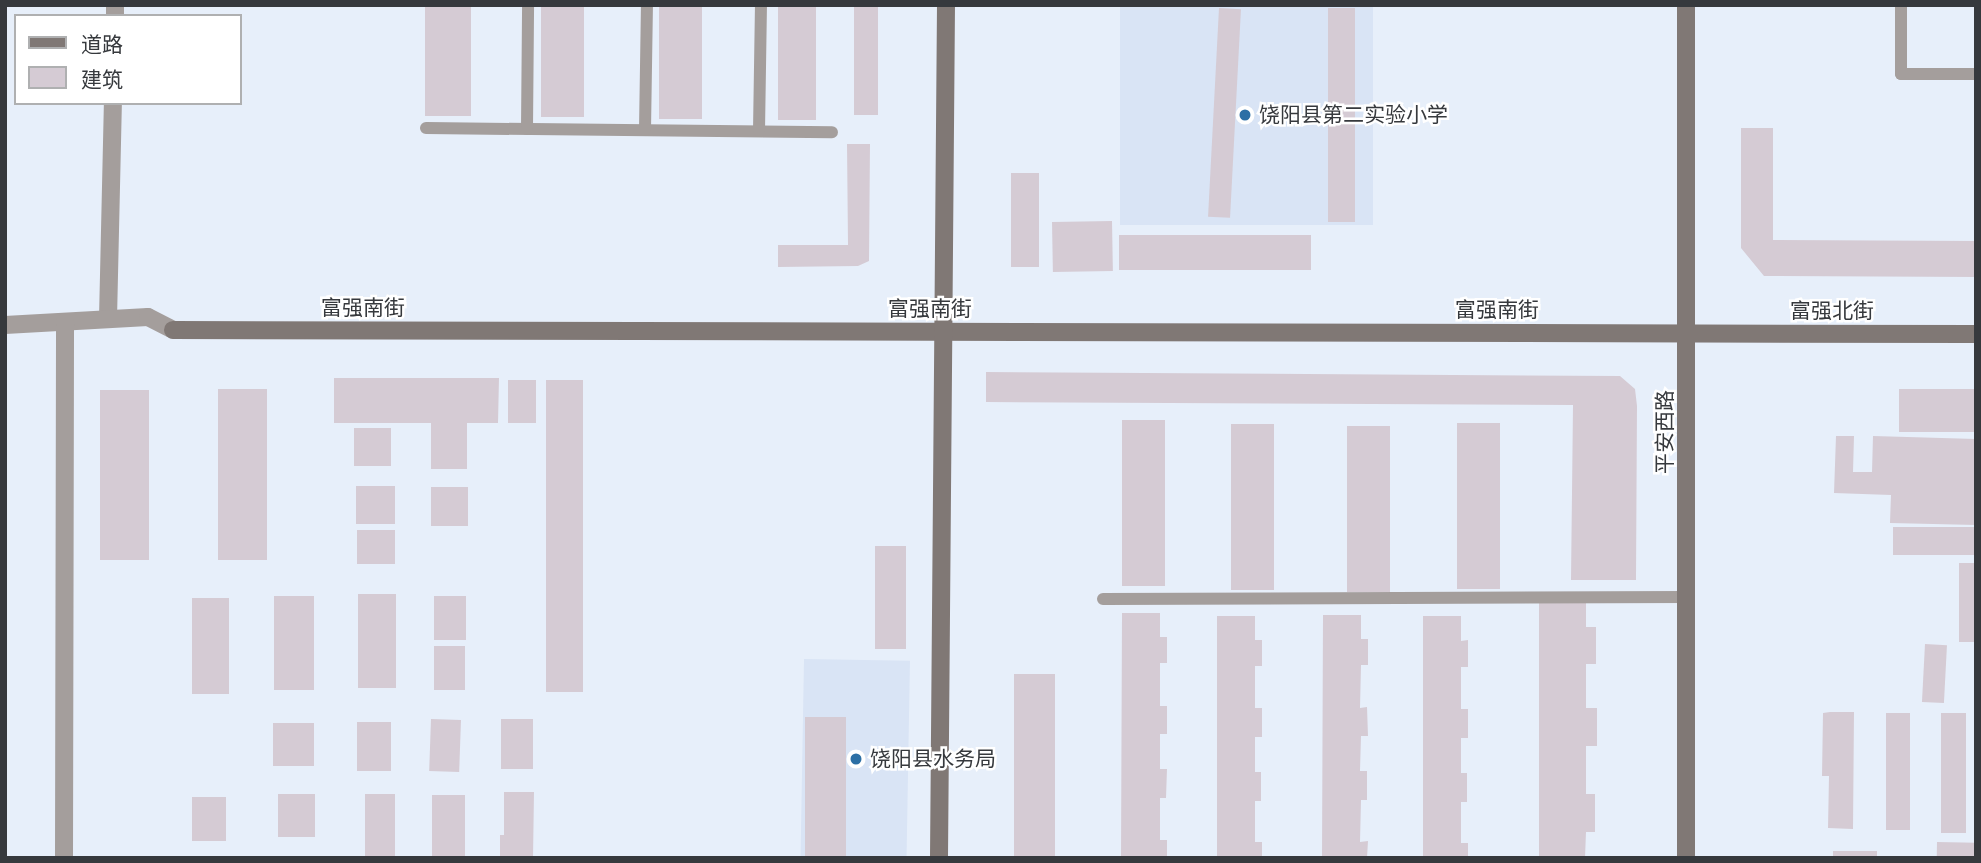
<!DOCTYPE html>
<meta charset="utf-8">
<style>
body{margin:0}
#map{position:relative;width:1981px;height:863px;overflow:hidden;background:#e7effa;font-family:Arial,"Noto Sans SC",sans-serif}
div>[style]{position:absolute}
.built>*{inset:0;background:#d9e4f5;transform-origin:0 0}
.building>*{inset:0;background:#d5cbd4;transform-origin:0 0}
.lane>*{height:12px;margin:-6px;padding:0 6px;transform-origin:6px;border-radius:6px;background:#a49e9c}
.street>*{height:18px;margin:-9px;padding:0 9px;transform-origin:9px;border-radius:9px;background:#a49e9c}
.secondary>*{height:18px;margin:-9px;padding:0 9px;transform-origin:9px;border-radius:9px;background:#807875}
.dots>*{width:19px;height:19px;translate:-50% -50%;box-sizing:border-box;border:4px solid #fff;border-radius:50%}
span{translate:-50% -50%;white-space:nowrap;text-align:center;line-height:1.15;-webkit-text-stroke:5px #fff;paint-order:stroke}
.poi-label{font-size:21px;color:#36393d}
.left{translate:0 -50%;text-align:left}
.street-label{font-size:21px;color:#36393d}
.frame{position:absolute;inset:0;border:7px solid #36393d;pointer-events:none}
.legend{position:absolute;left:14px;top:14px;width:228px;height:91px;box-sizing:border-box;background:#fff;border:2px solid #afb0b1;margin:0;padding:9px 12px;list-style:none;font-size:21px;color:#36393d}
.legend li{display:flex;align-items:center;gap:14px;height:35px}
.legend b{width:35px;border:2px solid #afb0b1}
</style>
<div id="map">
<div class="built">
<i style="left:1120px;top:5px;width:253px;height:220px"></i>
<i style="left:804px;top:659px;width:106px;height:199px;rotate:1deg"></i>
</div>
<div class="building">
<i style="left:425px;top:5px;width:46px;height:111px"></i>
<i style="left:541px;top:5px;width:43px;height:112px"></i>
<i style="left:659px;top:5px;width:43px;height:114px"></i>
<i style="left:778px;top:5px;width:38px;height:115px"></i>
<i style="left:854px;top:5px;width:24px;height:110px"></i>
<i style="left:1219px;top:8px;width:22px;height:209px;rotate:3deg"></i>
<i style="left:1328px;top:8px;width:27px;height:214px"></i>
<i style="clip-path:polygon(1741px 128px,1773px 128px,1773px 240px,1976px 241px,1976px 277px,1764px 276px,1741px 248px)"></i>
<i style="clip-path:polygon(847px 144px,870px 144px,869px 261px,858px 266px,778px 267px,778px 245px,848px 245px)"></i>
<i style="left:1011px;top:173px;width:28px;height:94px"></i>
<i style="left:1112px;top:221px;width:50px;height:60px;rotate:89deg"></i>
<i style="left:1119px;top:235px;width:192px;height:35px"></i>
<i style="clip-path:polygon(986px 372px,1620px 376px,1635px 389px,1637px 406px,1636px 580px,1571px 580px,1573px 405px,986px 402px)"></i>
<i style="clip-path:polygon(334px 378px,499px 378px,498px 423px,467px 423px,467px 469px,431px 469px,431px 423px,334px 423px)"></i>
<i style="left:508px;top:380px;width:28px;height:43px"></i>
<i style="left:546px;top:380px;width:37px;height:312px"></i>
<i style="left:218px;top:389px;width:49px;height:171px"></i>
<i style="left:1976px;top:389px;width:43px;height:77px;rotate:90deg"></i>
<i style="left:100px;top:390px;width:49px;height:170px"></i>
<i style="left:1122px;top:420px;width:43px;height:166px"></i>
<i style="left:1457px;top:423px;width:43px;height:166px"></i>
<i style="left:1231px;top:424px;width:43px;height:166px"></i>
<i style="left:1347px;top:426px;width:43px;height:166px"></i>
<i style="left:354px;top:428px;width:37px;height:38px"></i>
<i style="clip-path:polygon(1836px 436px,1854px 436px,1853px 472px,1872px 472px,1873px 436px,1976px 439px,1976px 525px,1890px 523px,1891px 495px,1834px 493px)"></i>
<i style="left:356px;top:486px;width:39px;height:38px"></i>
<i style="left:431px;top:487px;width:37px;height:39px"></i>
<i style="left:1893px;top:527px;width:83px;height:28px"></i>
<i style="left:357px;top:530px;width:38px;height:34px"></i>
<i style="left:875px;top:546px;width:31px;height:103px"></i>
<i style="left:1959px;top:563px;width:17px;height:79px"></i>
<i style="left:358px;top:594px;width:38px;height:94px"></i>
<i style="left:274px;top:596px;width:40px;height:94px"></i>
<i style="left:466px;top:596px;width:44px;height:32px;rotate:90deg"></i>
<i style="left:192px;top:598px;width:37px;height:96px"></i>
<i style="clip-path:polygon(1539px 603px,1586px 603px,1586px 627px,1596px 627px,1596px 664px,1586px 664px,1586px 708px,1597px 708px,1597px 746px,1586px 746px,1586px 794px,1595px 794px,1595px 832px,1586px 832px,1585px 858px,1539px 858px)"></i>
<i style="clip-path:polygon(1122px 613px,1160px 613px,1160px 637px,1167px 637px,1167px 663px,1160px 663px,1160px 706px,1167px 706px,1167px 734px,1160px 734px,1160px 769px,1167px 769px,1166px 798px,1160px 798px,1160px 840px,1167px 840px,1167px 858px,1121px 858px)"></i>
<i style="clip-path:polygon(1323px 615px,1361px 615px,1361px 639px,1368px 639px,1368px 665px,1361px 665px,1360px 708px,1367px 707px,1368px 736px,1361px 736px,1360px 771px,1367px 771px,1367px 800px,1361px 800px,1360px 842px,1368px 841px,1367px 858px,1322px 858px)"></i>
<i style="clip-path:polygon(1217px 616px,1255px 616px,1255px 640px,1262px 640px,1262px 666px,1255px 666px,1255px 708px,1262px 708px,1262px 737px,1255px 737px,1255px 772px,1261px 772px,1261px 801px,1255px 801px,1255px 842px,1262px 842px,1262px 858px,1217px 858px)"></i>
<i style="clip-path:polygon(1423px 616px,1461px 616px,1461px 641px,1468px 640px,1468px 667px,1461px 667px,1461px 709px,1468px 709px,1468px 738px,1461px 738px,1461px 773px,1467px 773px,1467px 802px,1461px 802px,1461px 843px,1468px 843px,1468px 858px,1423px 858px)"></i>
<i style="left:1925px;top:644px;width:22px;height:58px;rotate:3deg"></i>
<i style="left:434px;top:646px;width:31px;height:44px"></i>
<i style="left:1014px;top:674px;width:41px;height:184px"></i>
<i style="clip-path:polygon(1830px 712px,1854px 712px,1853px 829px,1828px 828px,1829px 776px,1822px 776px,1823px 713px)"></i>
<i style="left:1886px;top:713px;width:24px;height:117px"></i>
<i style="left:1941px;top:713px;width:25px;height:120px"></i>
<i style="left:805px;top:717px;width:41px;height:141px"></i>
<i style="left:431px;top:719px;width:30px;height:52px;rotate:2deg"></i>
<i style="left:501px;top:719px;width:32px;height:50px"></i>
<i style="left:357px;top:722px;width:34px;height:49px"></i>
<i style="left:273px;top:723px;width:41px;height:43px"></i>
<i style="clip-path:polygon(504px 792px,534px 792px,533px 858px,500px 858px,500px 835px,504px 835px)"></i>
<i style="left:278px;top:794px;width:37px;height:43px"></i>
<i style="left:365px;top:794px;width:30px;height:64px"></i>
<i style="left:432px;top:795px;width:33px;height:63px"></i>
<i style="left:192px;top:797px;width:34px;height:44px"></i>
<i style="left:1937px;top:842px;width:39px;height:16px;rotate:1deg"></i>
<i style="left:1833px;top:851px;width:44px;height:7px"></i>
</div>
<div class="lane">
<i style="left:1901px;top:5px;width:69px;rotate:90deg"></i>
<i style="left:1901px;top:74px;width:75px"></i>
<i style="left:426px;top:128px;width:406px;rotate:0.6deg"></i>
<i style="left:527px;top:129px;width:124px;rotate:-89.5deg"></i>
<i style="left:645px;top:130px;width:125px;rotate:-89.1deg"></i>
<i style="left:759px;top:131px;width:126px;rotate:-89.1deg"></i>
<i style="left:1103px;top:599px;width:585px;rotate:-0.2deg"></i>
</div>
<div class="street">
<i style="left:115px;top:16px;width:11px;rotate:-90deg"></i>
<i style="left:108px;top:319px;width:216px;rotate:-88.7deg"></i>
<i style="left:5px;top:325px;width:143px;rotate:-3.2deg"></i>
<i style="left:148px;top:317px;width:28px;rotate:27deg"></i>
<i style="left:64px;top:858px;width:536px;rotate:-89.89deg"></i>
</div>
<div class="secondary">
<i style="left:173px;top:330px;width:1803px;rotate:0.13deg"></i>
<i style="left:939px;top:858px;width:853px;rotate:-89.53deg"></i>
<i style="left:1686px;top:858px;width:853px;rotate:-90deg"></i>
</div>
<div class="dots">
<i style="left:1245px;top:115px;background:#2c6fa5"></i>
<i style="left:856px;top:759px;background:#2c6fa5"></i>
</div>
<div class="poi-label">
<span class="left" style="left:1259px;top:115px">饶阳县第二实验小学</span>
<span class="left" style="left:870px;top:759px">饶阳县水务局</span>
</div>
<div class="street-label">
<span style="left:363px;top:308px">富强南街</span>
<span style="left:930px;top:309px">富强南街</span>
<span style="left:1497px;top:310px">富强南街</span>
<span style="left:1832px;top:311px">富强北街</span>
<span style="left:1665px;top:432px;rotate:-90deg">平安西路</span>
</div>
<div class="frame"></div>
<ul class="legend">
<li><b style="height:9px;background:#807875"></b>道路</li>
<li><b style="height:19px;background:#d5cbd4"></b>建筑</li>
</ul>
</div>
